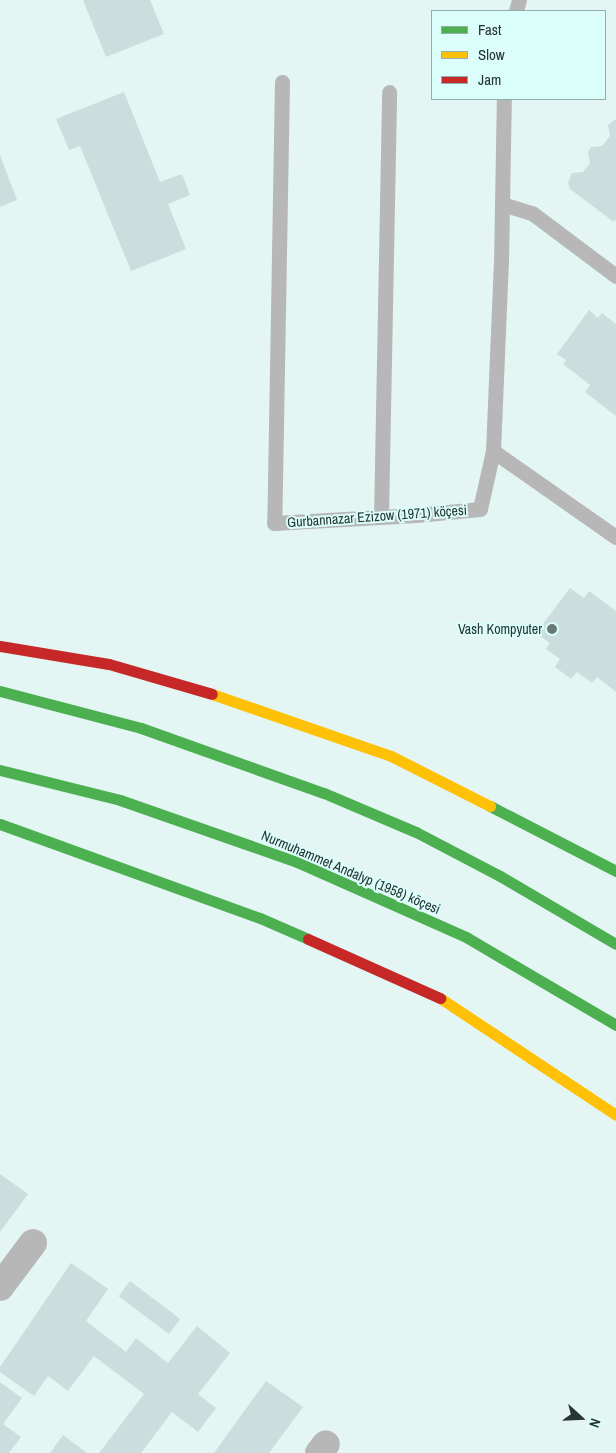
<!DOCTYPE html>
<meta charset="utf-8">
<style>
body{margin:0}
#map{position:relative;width:616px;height:1453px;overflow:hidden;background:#e3f6f4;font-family:"Archivo Narrow",sans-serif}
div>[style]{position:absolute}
.building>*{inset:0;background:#cbdddc;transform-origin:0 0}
.lane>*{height:15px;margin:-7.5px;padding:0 7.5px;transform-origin:7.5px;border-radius:7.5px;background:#b8b7b7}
.street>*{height:28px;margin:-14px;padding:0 14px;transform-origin:14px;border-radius:14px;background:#b8b7b7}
.fast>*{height:11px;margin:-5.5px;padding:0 5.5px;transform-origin:5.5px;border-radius:5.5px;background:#4caf50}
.slow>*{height:11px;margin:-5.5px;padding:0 5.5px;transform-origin:5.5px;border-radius:5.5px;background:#ffc107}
.jam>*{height:11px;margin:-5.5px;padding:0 5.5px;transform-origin:5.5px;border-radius:5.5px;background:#c62828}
.dots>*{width:14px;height:14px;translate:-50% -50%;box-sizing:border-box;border:2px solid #dbfefa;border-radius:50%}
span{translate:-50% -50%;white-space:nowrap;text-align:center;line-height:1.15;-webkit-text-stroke:4px #dbfefa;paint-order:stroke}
.street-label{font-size:14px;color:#263433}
.poi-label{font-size:14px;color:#263433}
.right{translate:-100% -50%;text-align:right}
.legend{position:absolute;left:431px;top:10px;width:175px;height:90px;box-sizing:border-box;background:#dbfefa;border:1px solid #93adaa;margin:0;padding:6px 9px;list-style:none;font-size:15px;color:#263433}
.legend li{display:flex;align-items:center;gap:10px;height:25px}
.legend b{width:25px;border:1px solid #93adaa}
.north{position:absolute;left:556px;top:1393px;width:50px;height:50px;-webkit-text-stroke:4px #dbfefa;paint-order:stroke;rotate:110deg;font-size:14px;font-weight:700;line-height:20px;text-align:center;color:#263433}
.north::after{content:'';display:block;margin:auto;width:18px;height:22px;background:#263433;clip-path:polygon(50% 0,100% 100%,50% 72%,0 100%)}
</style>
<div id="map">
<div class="building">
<i style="clip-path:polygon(83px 0,150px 0,164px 34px,106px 57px)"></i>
<i style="clip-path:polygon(124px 92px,160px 182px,182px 174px,190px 195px,168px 204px,186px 249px,131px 271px,80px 146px,69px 150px,56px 119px)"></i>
<i style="clip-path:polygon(616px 119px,616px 219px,614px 222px,570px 189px,568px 183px,572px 173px,583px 172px,590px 163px,588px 152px,591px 147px,602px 146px,610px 136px,608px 125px)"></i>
<i style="clip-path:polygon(0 155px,17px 200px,0 207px)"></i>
<i style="clip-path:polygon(589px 310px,598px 318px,602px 313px,616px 324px,616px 416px,585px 392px,590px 385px,563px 364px,566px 360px,557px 354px)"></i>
<i style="clip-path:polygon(570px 588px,584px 598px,589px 591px,616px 611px,616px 692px,597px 677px,592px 683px,577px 672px,571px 679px,555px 667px,560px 659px,546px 649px,550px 643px,536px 633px)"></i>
<i style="clip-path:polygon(0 1174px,28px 1194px,0 1232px)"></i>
<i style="clip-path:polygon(71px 1263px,108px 1289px,86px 1321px,126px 1352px,136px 1338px,168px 1363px,197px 1326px,230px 1353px,198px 1394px,216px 1408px,198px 1432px,172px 1412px,141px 1453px,99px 1453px,144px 1394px,94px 1356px,68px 1391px,48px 1376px,34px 1396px,0 1372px,0 1367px)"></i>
<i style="left:130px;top:1281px;width:63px;height:19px;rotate:37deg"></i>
<i style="clip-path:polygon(266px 1381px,303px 1407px,269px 1453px,214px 1453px)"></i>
<i style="clip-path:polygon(0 1382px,22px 1398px,3px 1424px,21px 1437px,9px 1453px,0 1453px)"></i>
<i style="clip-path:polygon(63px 1435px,87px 1453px,50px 1453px)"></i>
</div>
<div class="lane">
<i style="left:516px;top:11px;width:11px;rotate:-75deg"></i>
<i style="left:282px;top:82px;width:441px;rotate:91deg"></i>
<i style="left:274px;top:523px;width:142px;rotate:-3.2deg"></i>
<i style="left:416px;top:515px;width:64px;rotate:-5.4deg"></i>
<i style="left:480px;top:509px;width:59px;rotate:-77.4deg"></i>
<i style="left:493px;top:451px;width:188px;rotate:-87.6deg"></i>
<i style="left:501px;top:263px;width:164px;rotate:-89deg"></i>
<i style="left:502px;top:204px;width:31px;rotate:17deg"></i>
<i style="left:532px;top:213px;width:105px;rotate:36.9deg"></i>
<i style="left:493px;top:451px;width:150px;rotate:35deg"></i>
<i style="left:381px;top:517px;width:425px;rotate:-88.9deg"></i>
</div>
<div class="street">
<i style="left:0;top:1287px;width:55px;rotate:-53.1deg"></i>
<i style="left:319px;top:1453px;width:11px;rotate:-52deg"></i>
</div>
<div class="fast">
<i style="left:0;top:691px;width:146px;rotate:14.7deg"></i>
<i style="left:141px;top:728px;width:194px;rotate:19.6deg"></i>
<i style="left:324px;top:793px;width:100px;rotate:23deg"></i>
<i style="left:416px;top:832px;width:95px;rotate:27.6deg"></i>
<i style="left:500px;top:876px;width:134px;rotate:30.4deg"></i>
<i style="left:0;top:770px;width:124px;rotate:14deg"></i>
<i style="left:120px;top:800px;width:188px;rotate:19.3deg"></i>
<i style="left:297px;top:862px;width:185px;rotate:23.9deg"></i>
<i style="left:466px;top:937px;width:174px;rotate:30.4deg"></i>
<i style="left:490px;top:806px;width:142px;rotate:27.3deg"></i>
<i style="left:0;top:824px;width:276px;rotate:19.9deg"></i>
<i style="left:260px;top:918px;width:52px;rotate:23.6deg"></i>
</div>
<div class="slow">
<i style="left:212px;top:694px;width:189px;rotate:19.1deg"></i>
<i style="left:391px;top:756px;width:111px;rotate:26.8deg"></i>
<i style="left:440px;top:998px;width:211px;rotate:33.6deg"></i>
</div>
<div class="jam">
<i style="left:0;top:646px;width:110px;rotate:9.4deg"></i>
<i style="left:109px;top:664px;width:107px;rotate:16.2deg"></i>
<i style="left:308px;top:939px;width:145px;rotate:24.1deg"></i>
</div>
<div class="dots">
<i style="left:552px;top:629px;background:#687877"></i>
</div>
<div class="street-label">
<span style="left:377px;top:516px;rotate:-4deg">Gurbannazar Ezizow (1971) köçesi</span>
<span style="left:351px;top:872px;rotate:23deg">Nurmuhammet Andalyp (1958) köçesi</span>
</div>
<div class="poi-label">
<span class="right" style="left:542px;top:629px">Vash Kompyuter</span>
</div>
<ul class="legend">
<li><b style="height:6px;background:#4caf50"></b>Fast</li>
<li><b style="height:6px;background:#ffc107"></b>Slow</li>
<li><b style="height:6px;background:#c62828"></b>Jam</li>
</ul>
<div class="north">N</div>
</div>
